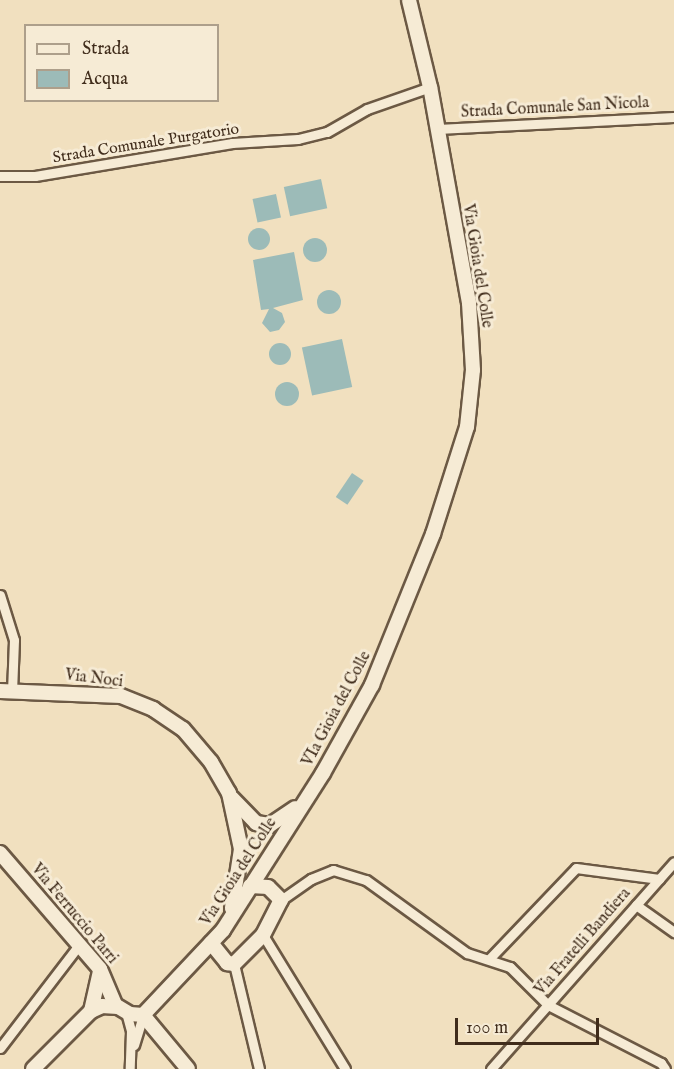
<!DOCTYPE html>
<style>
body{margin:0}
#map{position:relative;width:674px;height:1069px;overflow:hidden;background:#f1e0bf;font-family:"IM FELL English",serif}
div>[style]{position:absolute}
.water>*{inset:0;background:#9cbbb8;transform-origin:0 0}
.round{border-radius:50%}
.roads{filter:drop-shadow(2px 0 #6c5944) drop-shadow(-2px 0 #6c5944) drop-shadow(0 2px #6c5944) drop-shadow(0 -2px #6c5944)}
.street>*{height:9px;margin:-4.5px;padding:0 4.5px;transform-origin:4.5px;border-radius:4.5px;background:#f6ebd5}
.secondary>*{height:14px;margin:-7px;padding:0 7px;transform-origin:7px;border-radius:7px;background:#f6ebd5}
span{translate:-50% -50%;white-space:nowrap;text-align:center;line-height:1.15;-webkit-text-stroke:6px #f6ebd5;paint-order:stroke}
.street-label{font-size:16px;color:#402c1b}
.legend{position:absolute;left:24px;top:24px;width:195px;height:78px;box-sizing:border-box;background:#f6ebd5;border:2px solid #ad9f8b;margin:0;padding:8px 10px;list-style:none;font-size:18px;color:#402c1b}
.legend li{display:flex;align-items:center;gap:12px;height:30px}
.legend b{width:30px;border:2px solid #ad9f8b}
.scale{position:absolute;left:455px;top:1018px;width:144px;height:27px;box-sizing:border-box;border:3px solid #402c1b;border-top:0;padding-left:8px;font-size:18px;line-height:21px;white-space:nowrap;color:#402c1b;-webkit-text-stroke:4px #f6ebd5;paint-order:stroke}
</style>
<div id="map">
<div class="water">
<i style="left:321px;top:179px;width:30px;height:38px;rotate:78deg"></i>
<i style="left:276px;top:194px;width:24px;height:24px;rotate:78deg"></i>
<i class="round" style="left:248px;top:228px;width:22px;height:22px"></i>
<i class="round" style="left:303px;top:238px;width:24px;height:24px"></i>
<i style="clip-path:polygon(294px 252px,303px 300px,273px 308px,282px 313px,285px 322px,279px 330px,270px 332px,262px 323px,269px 309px,261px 310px,253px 260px)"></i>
<i class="round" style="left:317px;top:290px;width:24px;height:24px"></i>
<i style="left:342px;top:339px;width:49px;height:41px;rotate:78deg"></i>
<i class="round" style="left:269px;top:343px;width:22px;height:22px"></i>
<i class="round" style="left:275px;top:382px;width:24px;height:24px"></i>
<i style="left:352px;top:473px;width:14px;height:29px;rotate:34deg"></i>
</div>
<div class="roads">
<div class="street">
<i style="left:437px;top:129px;width:237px;rotate:-2.9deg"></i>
<i style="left:0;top:176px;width:35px"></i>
<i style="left:35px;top:176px;width:200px;rotate:-9.5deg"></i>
<i style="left:232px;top:143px;width:66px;rotate:-3.5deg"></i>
<i style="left:298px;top:139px;width:30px;rotate:-14deg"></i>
<i style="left:327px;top:132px;width:46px;rotate:-29.9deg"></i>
<i style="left:367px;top:109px;width:67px;rotate:-19.2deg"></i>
<i style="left:0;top:595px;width:47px;rotate:72.7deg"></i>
<i style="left:14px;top:640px;width:51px;rotate:92.2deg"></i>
<i style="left:281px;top:900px;width:37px;rotate:-35deg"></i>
<i style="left:311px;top:879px;width:24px;rotate:-22deg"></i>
<i style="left:333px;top:870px;width:34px;rotate:17deg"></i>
<i style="left:366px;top:880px;width:125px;rotate:35.9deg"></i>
<i style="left:467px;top:953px;width:45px;rotate:18deg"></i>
<i style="left:510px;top:967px;width:54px;rotate:45deg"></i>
<i style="left:548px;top:1005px;width:127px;rotate:27.2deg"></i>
<i style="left:661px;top:1063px;width:7px;rotate:56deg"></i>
<i style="left:636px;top:905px;width:47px;rotate:35.4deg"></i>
<i style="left:263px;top:935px;width:157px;rotate:58.5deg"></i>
<i style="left:490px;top:958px;width:124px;rotate:-46.3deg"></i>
<i style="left:576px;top:868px;width:84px;rotate:7.5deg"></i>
<i style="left:234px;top:964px;width:108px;rotate:76.6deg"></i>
<i style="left:126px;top:1012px;width:20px;rotate:75deg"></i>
<i style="left:131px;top:1031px;width:38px;rotate:92deg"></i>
<i style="left:134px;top:1045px;width:31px;rotate:-73deg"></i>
<i style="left:0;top:1048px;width:130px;rotate:-52.5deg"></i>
<i style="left:491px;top:1069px;width:276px;rotate:-48.5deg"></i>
</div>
<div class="secondary">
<i style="left:0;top:691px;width:121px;rotate:2.4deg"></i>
<i style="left:121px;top:696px;width:35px;rotate:22deg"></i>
<i style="left:153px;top:709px;width:36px;rotate:34deg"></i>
<i style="left:183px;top:729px;width:43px;rotate:49.7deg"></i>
<i style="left:211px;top:762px;width:36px;rotate:60deg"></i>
<i style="left:229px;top:793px;width:57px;rotate:77.9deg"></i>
<i style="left:241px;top:849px;width:60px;rotate:98.7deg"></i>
<i style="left:232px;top:798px;width:35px;rotate:46deg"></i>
<i style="left:256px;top:823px;width:14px;rotate:8deg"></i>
<i style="left:270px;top:825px;width:30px;rotate:-34deg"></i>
<i style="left:0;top:853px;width:153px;rotate:49.2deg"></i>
<i style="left:100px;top:969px;width:39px;rotate:67deg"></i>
<i style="left:115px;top:1005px;width:17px;rotate:31deg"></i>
<i style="left:130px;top:1014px;width:13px;rotate:4deg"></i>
<i style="left:211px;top:943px;width:26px;rotate:51deg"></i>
<i style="left:227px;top:963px;width:7px;rotate:8deg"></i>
<i style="left:234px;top:964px;width:41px;rotate:-45deg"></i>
<i style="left:263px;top:935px;width:39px;rotate:-63deg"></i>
<i style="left:281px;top:900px;width:18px;rotate:-135deg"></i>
<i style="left:268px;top:887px;width:18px;rotate:-177deg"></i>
<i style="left:91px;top:1011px;width:41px;rotate:-77.3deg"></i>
<i style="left:143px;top:1015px;width:117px;rotate:-46.7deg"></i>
<i style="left:223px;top:930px;width:186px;rotate:-57.5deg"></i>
<i style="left:323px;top:773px;width:101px;rotate:-60.9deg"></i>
<i style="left:372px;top:685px;width:163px;rotate:-68deg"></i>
<i style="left:433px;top:534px;width:112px;rotate:-72.4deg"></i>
<i style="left:467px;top:427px;width:57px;rotate:-84deg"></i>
<i style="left:473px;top:370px;width:67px;rotate:-93.4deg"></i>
<i style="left:469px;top:303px;width:219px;rotate:-100.2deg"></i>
<i style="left:430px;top:87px;width:89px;rotate:-103.6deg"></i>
<i style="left:143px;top:1015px;width:70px;rotate:50.2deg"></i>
<i style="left:33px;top:1069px;width:82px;rotate:-45deg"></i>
<i style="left:91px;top:1011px;width:12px;rotate:-24deg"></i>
<i style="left:102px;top:1006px;width:16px;rotate:4deg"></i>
</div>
</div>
<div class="street-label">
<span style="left:555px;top:108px;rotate:-3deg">Strada Comunale San Nicola</span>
<span style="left:146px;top:144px;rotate:-9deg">Strada Comunale Purgatorio</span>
<span style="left:477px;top:266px;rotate:81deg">Via Gioia del Colle</span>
<span style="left:94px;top:679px;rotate:7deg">Via Noci</span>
<span style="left:337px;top:709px;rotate:-62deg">VIa Gioia del Colle</span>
<span style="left:239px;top:872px;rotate:-57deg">Via Gioia del Colle</span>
<span style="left:74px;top:914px;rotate:50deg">Via Ferruccio Parri</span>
<span style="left:583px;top:942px;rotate:-49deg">Via Fratelli Bandiera</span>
</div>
<ul class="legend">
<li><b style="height:8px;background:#f6ebd5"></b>Strada</li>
<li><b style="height:16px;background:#9cbbb8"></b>Acqua</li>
</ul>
<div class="scale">100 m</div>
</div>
